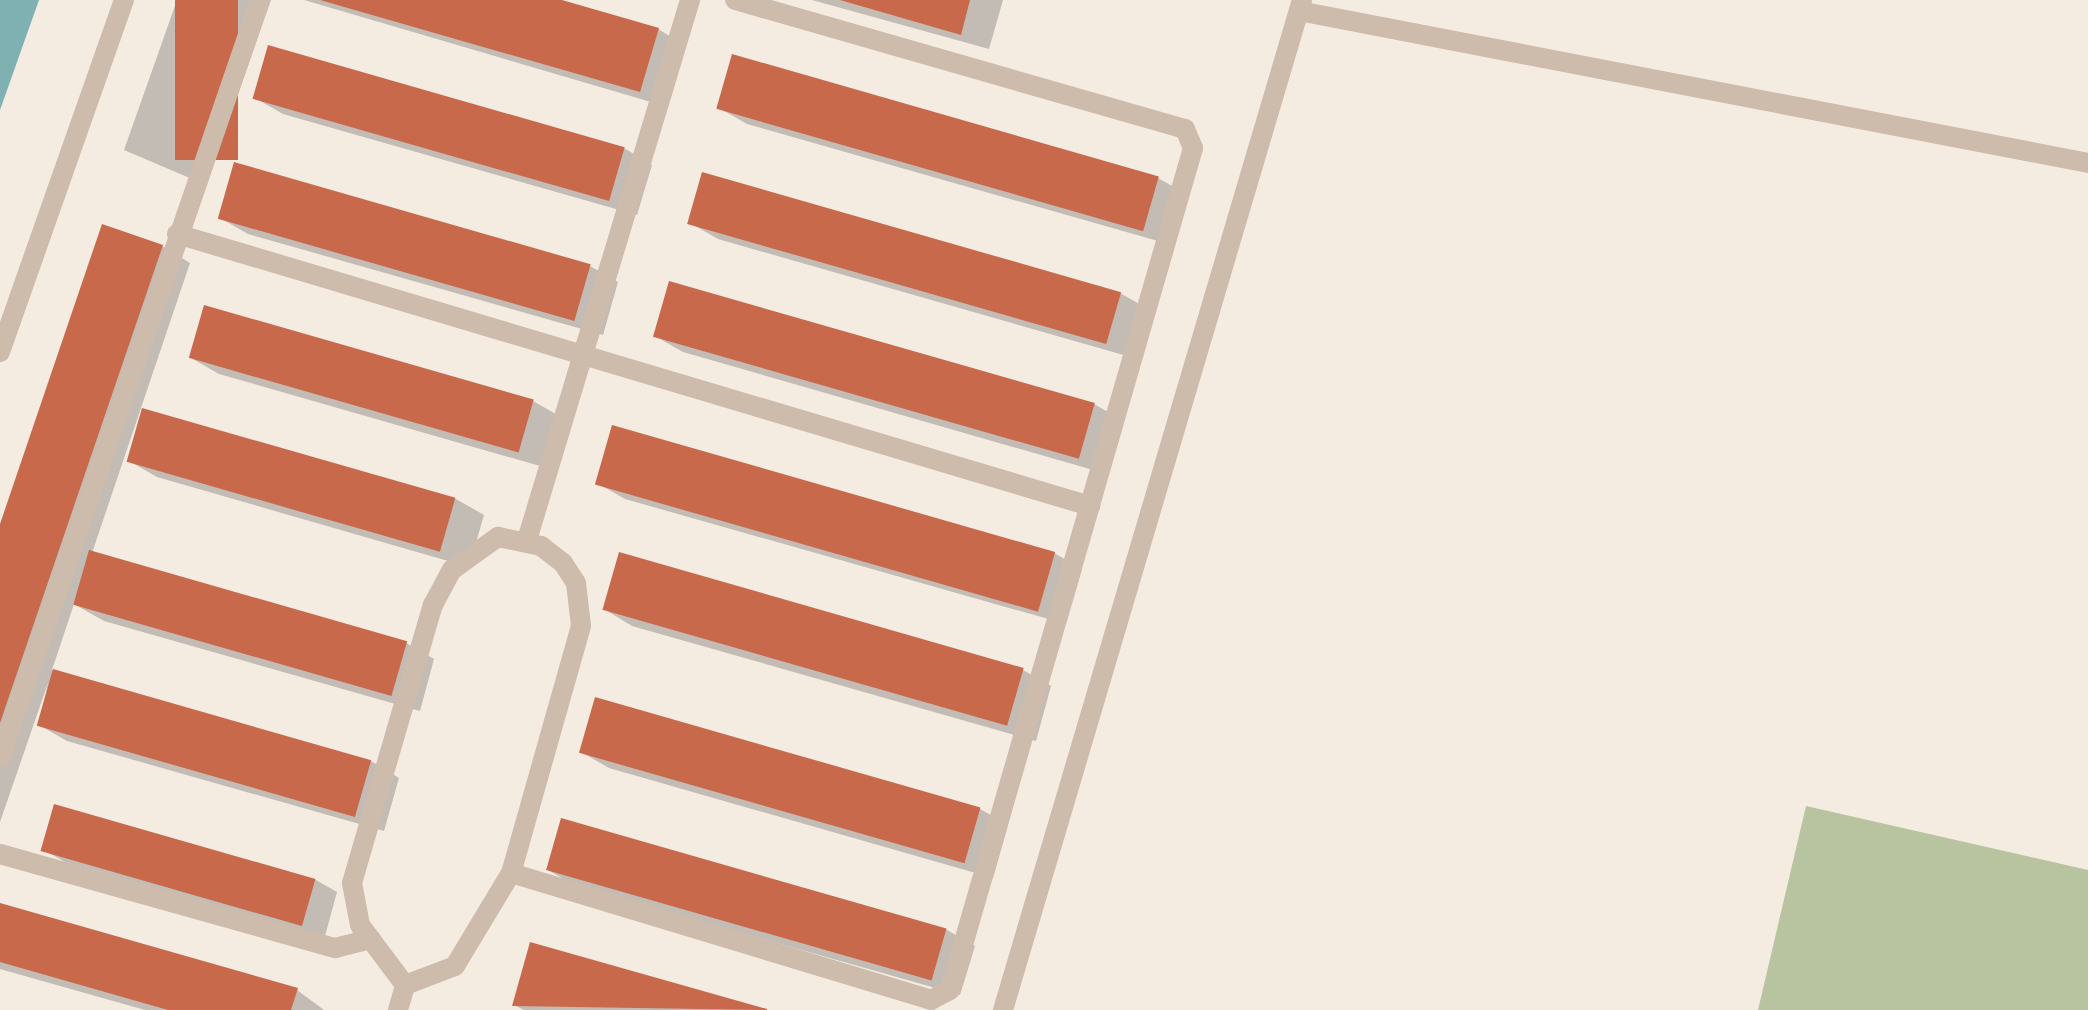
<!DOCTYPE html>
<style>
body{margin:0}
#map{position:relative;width:2088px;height:1010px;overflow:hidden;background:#f4ebe1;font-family:"DejaVu Sans",sans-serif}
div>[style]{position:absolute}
.green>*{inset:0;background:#b8c4a0}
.water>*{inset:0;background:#7fb0b2}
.shadow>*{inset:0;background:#0003}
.building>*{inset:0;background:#c8694b;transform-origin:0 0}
.minor>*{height:20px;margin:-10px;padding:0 10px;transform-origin:10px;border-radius:10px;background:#cdbbac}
span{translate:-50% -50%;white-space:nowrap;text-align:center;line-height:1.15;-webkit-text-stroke:8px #fbf5ee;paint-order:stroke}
</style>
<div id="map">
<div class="green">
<i style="clip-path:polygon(1806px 806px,2088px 870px,2088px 1010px,1758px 1010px)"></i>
</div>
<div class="water">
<i style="clip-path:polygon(0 0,39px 0,0 110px)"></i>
</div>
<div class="shadow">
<i style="clip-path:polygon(177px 0,271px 0,206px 185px,124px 150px)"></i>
<i style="clip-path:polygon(304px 0,554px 0,658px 29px,686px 46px,668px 107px)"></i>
<i style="clip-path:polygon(812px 0,1003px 0,989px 49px)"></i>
<i style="clip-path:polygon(255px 98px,624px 148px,652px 165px,637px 215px,283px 114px)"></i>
<i style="clip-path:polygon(719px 108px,1158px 178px,1186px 194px,1172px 245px,747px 124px)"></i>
<i style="clip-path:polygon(236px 165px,590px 266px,618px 282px,603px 335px,248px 234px,220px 218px)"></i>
<i style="clip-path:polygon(690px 223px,1120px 293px,1148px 309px,1134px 358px,718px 239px)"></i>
<i style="clip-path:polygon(162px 246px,190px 263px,92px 553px,406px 643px,434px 659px,420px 711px,104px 621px,74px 604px,52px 670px,371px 761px,399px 778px,384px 831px,67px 741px,39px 725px,48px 683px,0 822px,0 530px)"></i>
<i style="clip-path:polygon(655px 336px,1094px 404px,1122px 420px,1107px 474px,683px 352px)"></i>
<i style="clip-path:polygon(191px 358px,533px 401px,561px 417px,547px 468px,219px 374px)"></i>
<i style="clip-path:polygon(144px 410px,456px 499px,484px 515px,469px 567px,157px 477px,129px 461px)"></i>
<i style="clip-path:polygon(597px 483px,1054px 553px,1082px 569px,1066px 624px,625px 499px)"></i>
<i style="clip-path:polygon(604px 609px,1023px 670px,1051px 686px,1036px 741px,632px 626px)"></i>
<i style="clip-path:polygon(596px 700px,980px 809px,1008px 825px,993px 878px,609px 768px,581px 752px)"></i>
<i style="clip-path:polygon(56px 806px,316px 880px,337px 892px,325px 936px,65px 862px,44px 850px)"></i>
<i style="clip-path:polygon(562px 820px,947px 930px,975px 946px,960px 995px,576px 886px,548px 870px)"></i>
<i style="clip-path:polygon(0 905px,297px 990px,324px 1010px,145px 1010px,0 969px)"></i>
<i style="clip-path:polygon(531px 944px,762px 1010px,524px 1010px,514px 1005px)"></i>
</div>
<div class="building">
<i style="left:175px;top:0;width:63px;height:160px"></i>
<i style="clip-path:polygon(320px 0,562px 0,659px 28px,640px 92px)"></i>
<i style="clip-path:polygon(840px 0,970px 0,961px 35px)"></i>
<i style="left:268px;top:45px;width:371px;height:56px;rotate:16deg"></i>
<i style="left:732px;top:54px;width:444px;height:57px;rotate:16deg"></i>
<i style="left:234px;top:162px;width:371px;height:59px;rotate:16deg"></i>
<i style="left:702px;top:172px;width:436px;height:54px;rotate:16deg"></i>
<i style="clip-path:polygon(102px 224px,163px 245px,0 723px,0 524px)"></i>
<i style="left:669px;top:281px;width:443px;height:58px;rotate:16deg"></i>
<i style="left:204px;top:305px;width:343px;height:55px;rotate:16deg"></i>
<i style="left:142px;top:408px;width:326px;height:56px;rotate:16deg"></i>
<i style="left:612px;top:425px;width:461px;height:62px;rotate:16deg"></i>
<i style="left:89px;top:550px;width:331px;height:57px;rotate:16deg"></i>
<i style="left:619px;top:552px;width:421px;height:60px;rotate:16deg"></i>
<i style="left:53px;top:669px;width:331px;height:59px;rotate:16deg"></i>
<i style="left:595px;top:697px;width:401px;height:58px;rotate:16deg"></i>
<i style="left:54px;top:804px;width:272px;height:49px;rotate:16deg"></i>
<i style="left:561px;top:818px;width:401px;height:54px;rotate:16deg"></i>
<i style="clip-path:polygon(0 903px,298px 988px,291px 1010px,168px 1010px,0 962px)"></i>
<i style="clip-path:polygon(530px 942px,767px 1009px,767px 1010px,512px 1006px)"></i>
</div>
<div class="minor">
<i style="left:1299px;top:11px;width:804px;rotate:10.9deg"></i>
<i style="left:177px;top:234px;width:953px;rotate:16.59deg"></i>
<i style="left:0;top:352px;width:373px;rotate:-70.6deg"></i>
<i style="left:498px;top:537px;width:44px;rotate:11.8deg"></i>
<i style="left:541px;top:546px;width:28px;rotate:38deg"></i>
<i style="left:563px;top:563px;width:24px;rotate:57deg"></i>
<i style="left:576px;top:583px;width:43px;rotate:83.4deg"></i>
<i style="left:581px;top:626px;width:257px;rotate:105.8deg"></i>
<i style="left:511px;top:873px;width:109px;rotate:121.1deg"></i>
<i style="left:455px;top:966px;width:53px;rotate:159.2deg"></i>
<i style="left:405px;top:985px;width:75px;rotate:-126.9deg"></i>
<i style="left:360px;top:925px;width:43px;rotate:-100.8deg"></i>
<i style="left:352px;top:883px;width:290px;rotate:-73.8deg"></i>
<i style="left:433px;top:605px;width:40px;rotate:-62deg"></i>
<i style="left:452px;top:570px;width:57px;rotate:-35.7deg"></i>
<i style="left:527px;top:540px;width:564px;rotate:-73.2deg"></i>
<i style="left:0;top:758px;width:801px;rotate:-71.07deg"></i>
<i style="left:0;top:854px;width:348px;rotate:15.7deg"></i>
<i style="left:335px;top:948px;width:37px;rotate:-14deg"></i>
<i style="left:511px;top:873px;width:439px;rotate:16.8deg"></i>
<i style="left:931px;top:1000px;width:21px;rotate:-28deg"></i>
<i style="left:950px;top:990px;width:876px;rotate:-73.9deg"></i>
<i style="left:1193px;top:148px;width:21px;rotate:-113deg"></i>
<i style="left:1185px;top:129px;width:468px;rotate:-164deg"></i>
<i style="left:398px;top:1010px;width:26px;rotate:-74deg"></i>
<i style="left:1003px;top:1010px;width:1053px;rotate:-73.51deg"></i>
</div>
</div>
